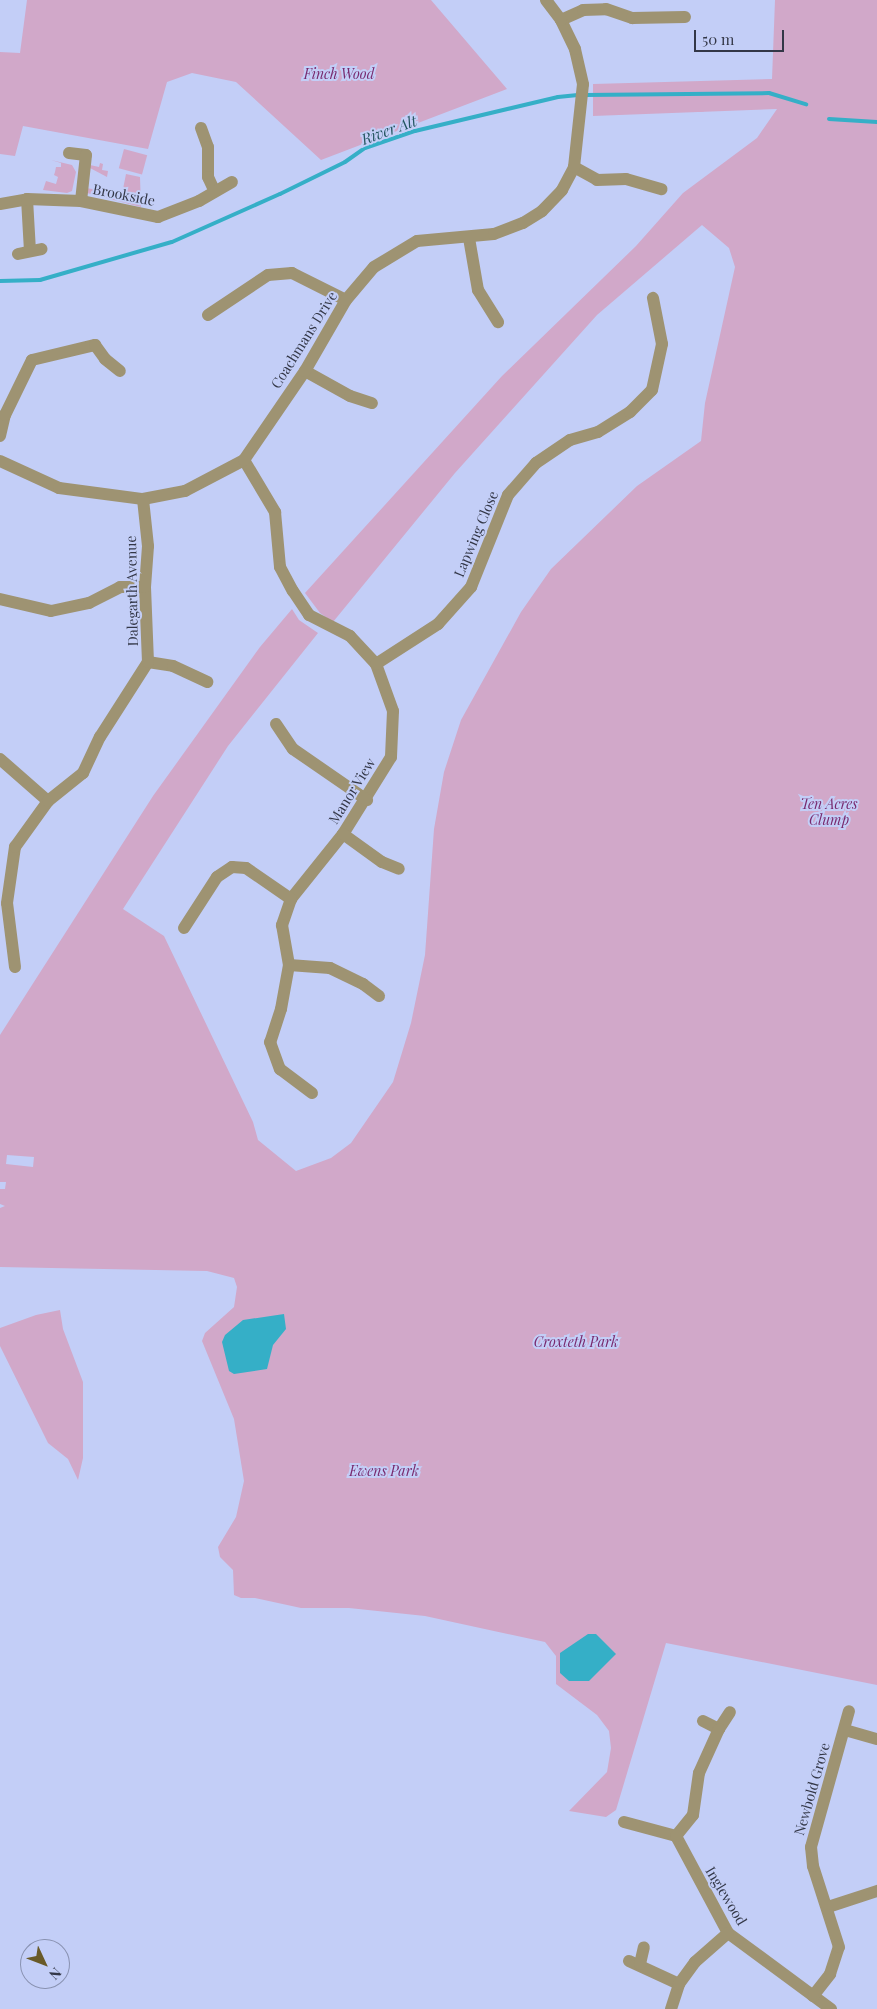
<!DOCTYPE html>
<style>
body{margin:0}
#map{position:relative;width:877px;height:2009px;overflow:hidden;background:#c3cef7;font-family:"Playfair Display",serif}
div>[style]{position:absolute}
.green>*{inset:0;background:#d1a8c9;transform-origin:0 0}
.water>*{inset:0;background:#35afc7}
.stream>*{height:4px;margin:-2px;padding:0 2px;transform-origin:2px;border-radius:2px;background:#35afc7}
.street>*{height:12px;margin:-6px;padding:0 6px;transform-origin:6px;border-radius:6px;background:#9e9372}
span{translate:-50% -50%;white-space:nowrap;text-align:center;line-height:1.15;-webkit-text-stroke:4px #c3cef7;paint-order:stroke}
.park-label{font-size:14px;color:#78296e;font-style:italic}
.street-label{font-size:14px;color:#333747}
.water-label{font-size:15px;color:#255661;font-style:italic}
.north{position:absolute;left:20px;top:1939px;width:50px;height:50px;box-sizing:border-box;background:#c3cef7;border:1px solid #8992b1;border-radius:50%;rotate:133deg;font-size:14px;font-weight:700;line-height:20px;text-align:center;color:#333747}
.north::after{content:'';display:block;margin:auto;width:18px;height:22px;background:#695a28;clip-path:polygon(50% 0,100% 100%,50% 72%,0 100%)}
.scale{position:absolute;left:694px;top:30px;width:90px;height:22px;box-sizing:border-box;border:2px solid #333747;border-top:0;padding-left:6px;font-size:15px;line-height:18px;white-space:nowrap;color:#333747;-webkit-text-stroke:4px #c3cef7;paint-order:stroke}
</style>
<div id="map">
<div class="green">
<i style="clip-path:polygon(27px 0,431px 0,507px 89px,321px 160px,236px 82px,192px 73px,167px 82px,148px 149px,23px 126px,15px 156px,0 154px,0 52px,20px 53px)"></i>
<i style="clip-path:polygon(evenodd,775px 0,877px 0,877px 1685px,666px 1643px,616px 1810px,606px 1817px,569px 1811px,607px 1772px,611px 1748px,609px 1731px,597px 1715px,556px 1684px,556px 1656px,545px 1642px,425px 1616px,349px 1608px,301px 1608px,255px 1598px,241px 1598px,234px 1595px,233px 1570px,220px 1557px,218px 1547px,236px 1517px,244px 1481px,234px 1419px,202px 1341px,205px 1333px,234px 1307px,237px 1287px,234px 1278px,207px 1271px,0 1267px,0 1208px,5px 1206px,0 1204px,0 1189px,5px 1189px,6px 1182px,0 1182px,0 1035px,153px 796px,260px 647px,292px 609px,299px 620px,318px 633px,228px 746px,123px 909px,164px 936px,253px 1122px,258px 1140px,296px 1171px,331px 1158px,351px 1143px,393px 1082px,411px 1023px,425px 955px,434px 829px,444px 772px,461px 720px,521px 612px,551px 569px,637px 486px,701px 441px,705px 403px,735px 267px,729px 248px,702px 225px,597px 315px,455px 473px,333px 622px,320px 613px,305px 593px,502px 376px,636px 246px,683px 193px,757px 138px,777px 109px,593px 116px,593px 84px,772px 79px,775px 0,7px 1155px,34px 1157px,33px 1167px,6px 1164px,7px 1155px)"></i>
<i style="left:124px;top:149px;width:24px;height:20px;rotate:15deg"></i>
<i style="clip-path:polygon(51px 160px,72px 165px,76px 172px,72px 191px,67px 193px,43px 190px,46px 181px,56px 184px,58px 177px,54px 175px,55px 172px,56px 167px,61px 167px,61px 163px)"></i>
<i style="clip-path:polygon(100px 163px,103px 164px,102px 170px,108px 171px,107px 177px,90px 168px,90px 165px,99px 167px)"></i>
<i style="clip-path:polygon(126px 174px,140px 177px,141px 207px,87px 193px,86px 188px,122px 194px)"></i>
<i style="clip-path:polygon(60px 1310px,63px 1329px,83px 1382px,83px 1458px,78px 1480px,68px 1459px,48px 1443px,0 1346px,0 1328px,36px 1315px)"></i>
</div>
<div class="water">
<i style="clip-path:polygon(284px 1314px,286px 1329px,273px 1345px,267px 1369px,234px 1374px,229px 1371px,222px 1342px,225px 1335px,243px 1320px)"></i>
<i style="clip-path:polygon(588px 1634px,596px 1634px,616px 1654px,589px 1681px,569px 1681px,560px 1673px,560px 1653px)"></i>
</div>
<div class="stream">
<i style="left:585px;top:95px;width:184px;rotate:-0.6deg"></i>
<i style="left:769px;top:93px;width:39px;rotate:17deg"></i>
<i style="left:829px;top:119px;width:48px;rotate:3.6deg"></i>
<i style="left:0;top:281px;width:40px;rotate:-1.4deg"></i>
<i style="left:40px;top:280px;width:137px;rotate:-16.1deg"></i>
<i style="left:172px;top:242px;width:118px;rotate:-24deg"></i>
<i style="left:280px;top:194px;width:72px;rotate:-26.2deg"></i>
<i style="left:345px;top:162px;width:24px;rotate:-35deg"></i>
<i style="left:365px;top:148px;width:53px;rotate:-18.8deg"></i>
<i style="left:415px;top:131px;width:147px;rotate:-13.4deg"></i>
<i style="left:558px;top:97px;width:20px;rotate:-6deg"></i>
</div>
<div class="street">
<i style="left:561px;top:20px;width:24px;rotate:-24deg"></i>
<i style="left:583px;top:10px;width:23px;rotate:-2deg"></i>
<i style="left:606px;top:9px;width:28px;rotate:19deg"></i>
<i style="left:632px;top:18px;width:53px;rotate:-1.1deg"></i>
<i style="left:201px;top:128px;width:20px;rotate:70deg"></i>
<i style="left:208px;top:147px;width:30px;rotate:90deg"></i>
<i style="left:208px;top:177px;width:14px;rotate:65deg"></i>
<i style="left:69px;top:153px;width:17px;rotate:7deg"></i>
<i style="left:86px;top:155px;width:46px;rotate:96.2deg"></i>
<i style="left:574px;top:167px;width:26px;rotate:29deg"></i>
<i style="left:597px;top:180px;width:29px;rotate:-2deg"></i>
<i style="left:626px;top:179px;width:37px;rotate:16deg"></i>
<i style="left:27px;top:199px;width:52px;rotate:86.7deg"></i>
<i style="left:0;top:204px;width:27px;rotate:-10deg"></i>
<i style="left:27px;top:199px;width:54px;rotate:2.1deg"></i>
<i style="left:81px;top:201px;width:79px;rotate:11.7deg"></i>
<i style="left:158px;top:217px;width:44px;rotate:-21.3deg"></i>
<i style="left:199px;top:201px;width:38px;rotate:-30deg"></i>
<i style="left:469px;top:238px;width:53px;rotate:80.2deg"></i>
<i style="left:478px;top:290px;width:38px;rotate:58deg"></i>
<i style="left:18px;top:254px;width:24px;rotate:-12deg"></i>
<i style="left:208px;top:315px;width:72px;rotate:-33.7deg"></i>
<i style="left:268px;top:275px;width:24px;rotate:-5deg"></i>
<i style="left:292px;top:273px;width:60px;rotate:26.6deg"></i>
<i style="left:305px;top:371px;width:51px;rotate:29.1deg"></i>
<i style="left:350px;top:396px;width:23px;rotate:18deg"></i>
<i style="left:0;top:436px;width:22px;rotate:-77deg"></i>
<i style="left:5px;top:415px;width:61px;rotate:-63.9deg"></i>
<i style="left:32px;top:360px;width:65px;rotate:-13.4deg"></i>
<i style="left:95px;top:345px;width:17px;rotate:54deg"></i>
<i style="left:105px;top:359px;width:19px;rotate:39deg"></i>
<i style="left:244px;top:460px;width:61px;rotate:59.2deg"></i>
<i style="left:275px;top:512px;width:55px;rotate:84.8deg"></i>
<i style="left:280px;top:567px;width:27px;rotate:62deg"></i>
<i style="left:293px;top:591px;width:29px;rotate:56deg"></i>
<i style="left:309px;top:615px;width:46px;rotate:27.1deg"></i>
<i style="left:350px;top:636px;width:38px;rotate:47deg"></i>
<i style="left:376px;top:664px;width:50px;rotate:70.1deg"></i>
<i style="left:393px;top:711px;width:46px;rotate:92.5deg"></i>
<i style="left:391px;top:757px;width:91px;rotate:121.9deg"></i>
<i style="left:343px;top:834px;width:83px;rotate:128.7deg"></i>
<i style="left:291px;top:899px;width:28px;rotate:109deg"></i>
<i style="left:282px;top:925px;width:41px;rotate:80.1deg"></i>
<i style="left:289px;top:965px;width:45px;rotate:100.3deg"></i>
<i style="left:281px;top:1009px;width:35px;rotate:108deg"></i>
<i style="left:270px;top:1042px;width:29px;rotate:70deg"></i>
<i style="left:280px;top:1069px;width:40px;rotate:37deg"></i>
<i style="left:0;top:461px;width:65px;rotate:24.6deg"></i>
<i style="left:59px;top:488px;width:85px;rotate:7.5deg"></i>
<i style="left:143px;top:499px;width:43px;rotate:-10.8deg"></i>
<i style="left:185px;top:491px;width:67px;rotate:-27.7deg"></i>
<i style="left:244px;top:460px;width:108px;rotate:-55.6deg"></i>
<i style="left:305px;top:371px;width:82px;rotate:-60deg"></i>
<i style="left:346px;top:300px;width:43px;rotate:-49.7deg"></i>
<i style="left:374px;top:267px;width:50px;rotate:-31.2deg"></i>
<i style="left:417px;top:241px;width:77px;rotate:-5.2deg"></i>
<i style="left:494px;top:234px;width:31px;rotate:-21deg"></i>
<i style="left:523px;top:223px;width:22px;rotate:-32deg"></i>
<i style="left:542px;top:211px;width:29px;rotate:-46deg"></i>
<i style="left:562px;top:190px;width:26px;rotate:-62deg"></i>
<i style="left:574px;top:167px;width:83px;rotate:-83.8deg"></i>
<i style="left:583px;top:84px;width:36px;rotate:-103deg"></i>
<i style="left:575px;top:49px;width:32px;rotate:-116deg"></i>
<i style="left:561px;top:20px;width:25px;rotate:-127deg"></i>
<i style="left:0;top:599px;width:52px;rotate:13.2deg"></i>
<i style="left:51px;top:611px;width:39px;rotate:-12deg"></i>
<i style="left:89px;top:603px;width:35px;rotate:-27deg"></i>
<i style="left:120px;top:587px;width:25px"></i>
<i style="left:148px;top:662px;width:25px;rotate:9deg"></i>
<i style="left:173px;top:666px;width:38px;rotate:25deg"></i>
<i style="left:376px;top:664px;width:74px;rotate:-32.8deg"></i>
<i style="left:438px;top:624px;width:50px;rotate:-48.3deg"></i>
<i style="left:471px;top:587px;width:99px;rotate:-68.1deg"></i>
<i style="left:508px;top:495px;width:43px;rotate:-48.8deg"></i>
<i style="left:536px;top:463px;width:41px;rotate:-34.1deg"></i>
<i style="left:570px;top:440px;width:29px;rotate:-16deg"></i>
<i style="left:598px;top:432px;width:38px;rotate:-32deg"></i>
<i style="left:630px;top:412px;width:31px;rotate:-45deg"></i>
<i style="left:652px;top:390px;width:47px;rotate:-77.7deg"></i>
<i style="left:662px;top:344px;width:47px;rotate:-101.1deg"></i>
<i style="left:276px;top:724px;width:30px;rotate:56deg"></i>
<i style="left:293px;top:749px;width:90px;rotate:34.6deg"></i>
<i style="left:0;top:759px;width:64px;rotate:41.2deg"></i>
<i style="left:343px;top:834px;width:48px;rotate:35.7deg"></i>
<i style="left:382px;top:862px;width:18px;rotate:22deg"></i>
<i style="left:184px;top:928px;width:61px;rotate:-57.1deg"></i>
<i style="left:217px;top:877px;width:18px;rotate:-34deg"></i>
<i style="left:232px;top:867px;width:14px;rotate:4deg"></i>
<i style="left:246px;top:868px;width:55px;rotate:34.6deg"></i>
<i style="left:289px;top:965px;width:41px;rotate:4.2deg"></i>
<i style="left:330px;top:968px;width:37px;rotate:26deg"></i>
<i style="left:363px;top:984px;width:20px;rotate:37deg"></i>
<i style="left:15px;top:967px;width:64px;rotate:-97.1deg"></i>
<i style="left:7px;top:903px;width:57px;rotate:-81.9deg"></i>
<i style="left:15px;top:847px;width:57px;rotate:-54.3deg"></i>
<i style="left:48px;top:801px;width:45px;rotate:-38.7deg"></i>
<i style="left:83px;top:773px;width:40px;rotate:-65deg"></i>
<i style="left:100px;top:737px;width:89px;rotate:-57.4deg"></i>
<i style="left:148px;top:662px;width:75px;rotate:-92.3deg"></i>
<i style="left:145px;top:587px;width:41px;rotate:-85.8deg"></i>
<i style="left:148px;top:546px;width:47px;rotate:-96.1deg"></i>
<i style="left:703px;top:1721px;width:18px;rotate:27deg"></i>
<i style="left:719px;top:1729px;width:20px;rotate:-57deg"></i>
<i style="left:845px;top:1730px;width:33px;rotate:16deg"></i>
<i style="left:624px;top:1822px;width:54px;rotate:15.1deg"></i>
<i style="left:676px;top:1836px;width:110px;rotate:61.8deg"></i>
<i style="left:728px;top:1933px;width:128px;rotate:36.4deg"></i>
<i style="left:676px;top:1836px;width:27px;rotate:-51deg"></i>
<i style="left:693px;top:1815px;width:42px;rotate:-81.9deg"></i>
<i style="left:699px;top:1773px;width:48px;rotate:-65.6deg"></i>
<i style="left:828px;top:1907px;width:52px;rotate:-18.1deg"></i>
<i style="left:629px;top:1961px;width:55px;rotate:24.7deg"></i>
<i style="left:640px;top:1964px;width:17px;rotate:-77deg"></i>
<i style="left:813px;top:1996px;width:28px;rotate:-52deg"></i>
<i style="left:830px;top:1974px;width:28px;rotate:-72deg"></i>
<i style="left:839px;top:1947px;width:85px;rotate:-107.8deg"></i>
<i style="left:813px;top:1866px;width:19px;rotate:-96deg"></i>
<i style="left:811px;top:1847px;width:141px;rotate:-74.4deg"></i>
<i style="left:671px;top:2009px;width:26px;rotate:-72deg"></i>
<i style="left:679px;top:1984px;width:27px;rotate:-54deg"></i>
<i style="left:695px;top:1962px;width:44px;rotate:-41.3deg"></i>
</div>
<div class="park-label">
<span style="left:339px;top:74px">Finch Wood</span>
<span style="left:829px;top:812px">Ten Acres<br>Clump</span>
<span style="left:576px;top:1342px">Croxteth Park</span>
<span style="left:384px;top:1471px">Ewens Park</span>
</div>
<div class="street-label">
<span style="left:124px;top:195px;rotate:11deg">Brookside</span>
<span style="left:304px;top:340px;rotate:-58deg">Coachmans Drive</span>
<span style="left:476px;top:534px;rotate:-67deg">Lapwing Close</span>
<span style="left:132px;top:591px;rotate:-91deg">Dalegarth Avenue</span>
<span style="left:352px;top:791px;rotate:-58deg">Manor View</span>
<span style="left:812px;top:1789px;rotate:-74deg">Newbold Grove</span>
<span style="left:726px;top:1896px;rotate:59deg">Inglewood</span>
</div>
<div class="water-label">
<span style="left:389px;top:130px;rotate:-20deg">River Alt</span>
</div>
<div class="north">N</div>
<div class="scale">50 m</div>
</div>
